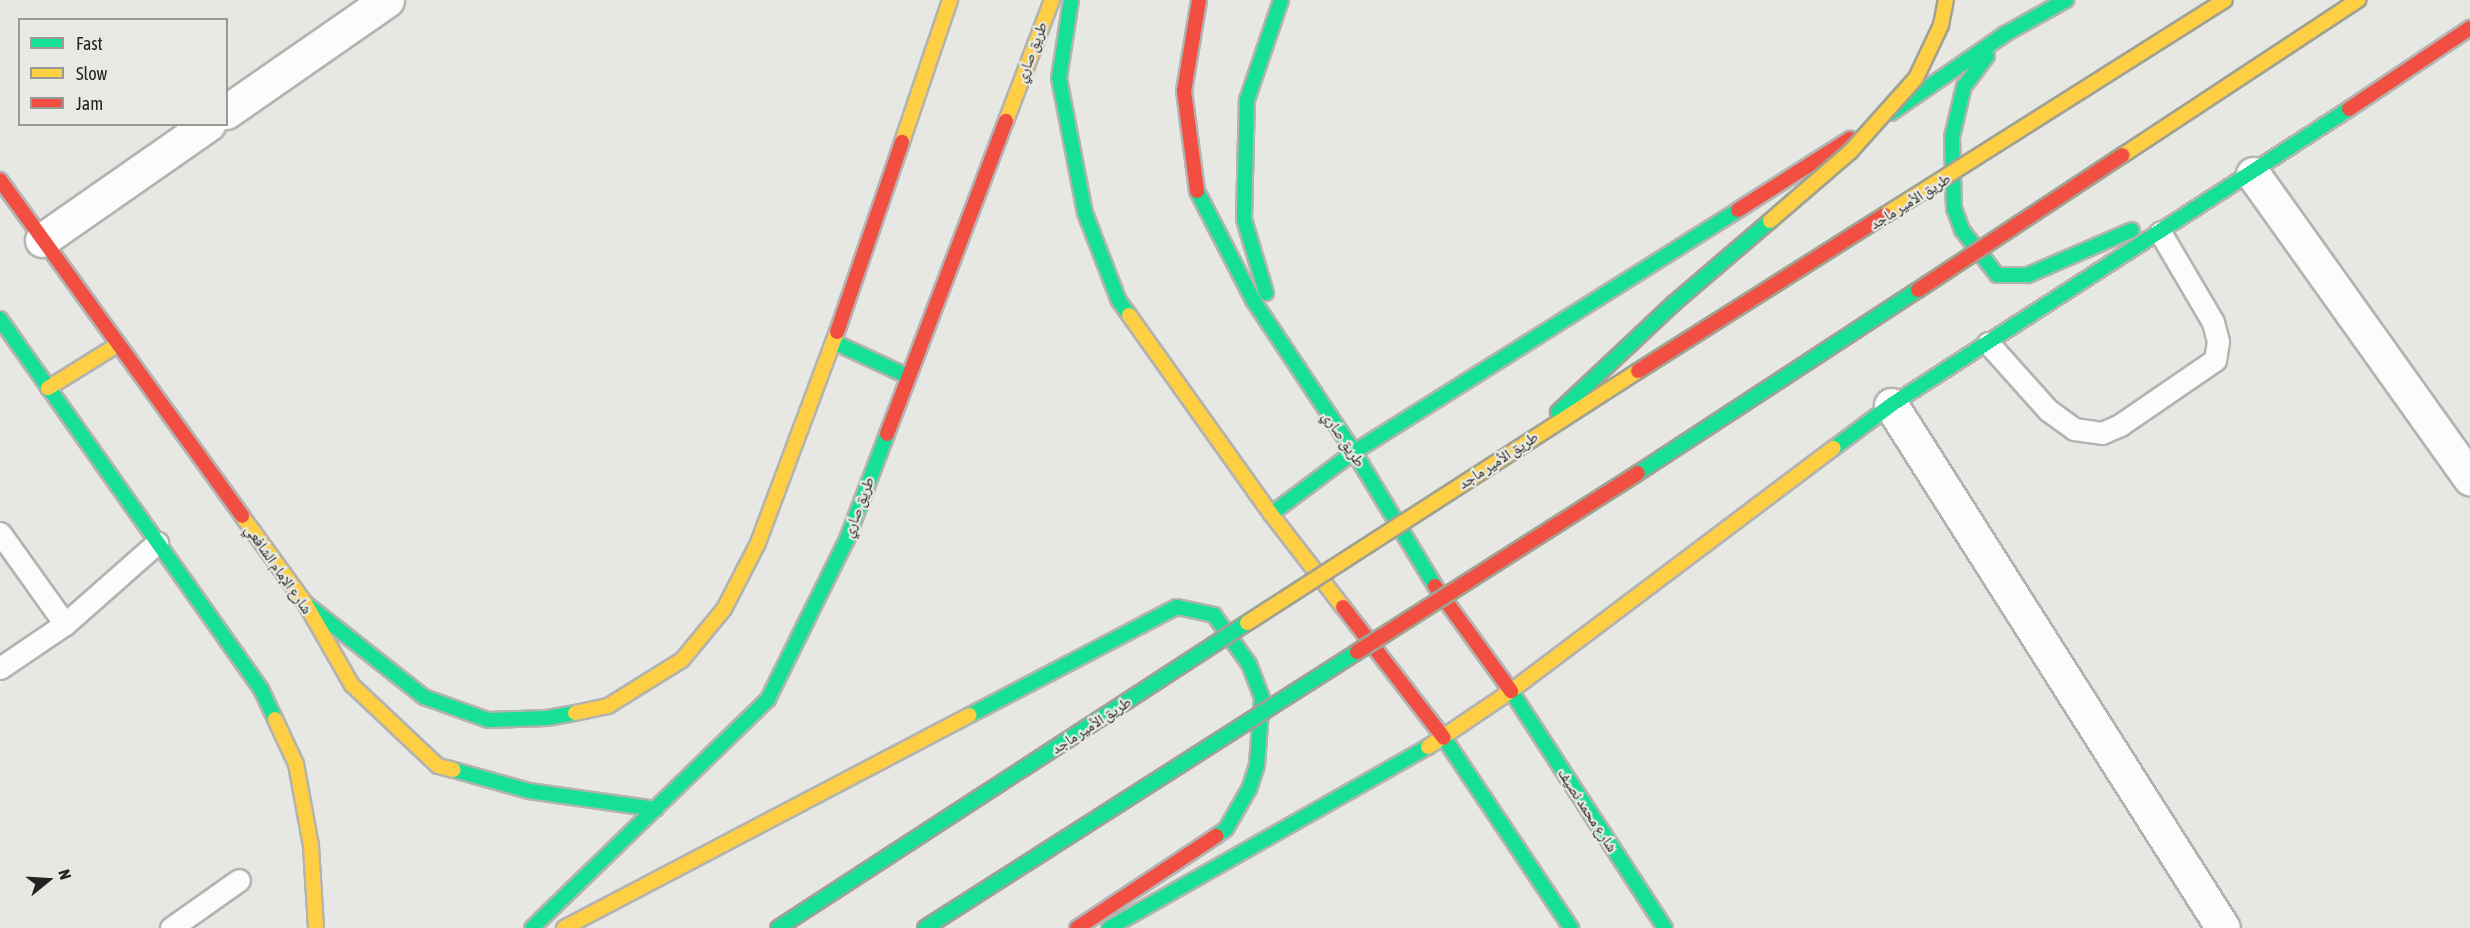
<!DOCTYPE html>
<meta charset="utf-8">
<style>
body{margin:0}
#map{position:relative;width:2470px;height:928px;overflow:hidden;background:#e7e8e4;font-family:"Asap Condensed","Noto Naskh Arabic",sans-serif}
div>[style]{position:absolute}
.roads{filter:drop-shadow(2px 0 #b3b3b1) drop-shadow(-2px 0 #b3b3b1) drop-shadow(0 2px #b3b3b1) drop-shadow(0 -2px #b3b3b1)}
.lane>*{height:21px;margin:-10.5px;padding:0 10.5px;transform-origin:10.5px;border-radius:10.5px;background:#fbfcfb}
.street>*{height:33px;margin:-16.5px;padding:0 16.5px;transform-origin:16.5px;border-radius:16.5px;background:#fbfcfb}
.fast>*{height:14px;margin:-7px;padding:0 7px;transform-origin:7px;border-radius:7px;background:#16e098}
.slow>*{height:14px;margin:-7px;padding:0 7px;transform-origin:7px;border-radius:7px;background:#ffcf43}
.jam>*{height:14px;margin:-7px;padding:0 7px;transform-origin:7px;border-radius:7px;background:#f24e42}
.bridges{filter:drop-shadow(2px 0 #a1a292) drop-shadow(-2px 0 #a1a292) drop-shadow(0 2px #a1a292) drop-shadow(0 -2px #a1a292)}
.fast-bridge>*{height:14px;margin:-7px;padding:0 7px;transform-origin:7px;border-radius:7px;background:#16e098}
.slow-bridge>*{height:14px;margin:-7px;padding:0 7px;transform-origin:7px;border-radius:7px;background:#ffcf43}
.jam-bridge>*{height:14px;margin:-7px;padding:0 7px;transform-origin:7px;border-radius:7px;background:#f24e42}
span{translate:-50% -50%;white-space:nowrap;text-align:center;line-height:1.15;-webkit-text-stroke:4.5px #e8e9e3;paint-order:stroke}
.street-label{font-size:15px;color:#232422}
.legend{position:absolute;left:18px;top:18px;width:210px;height:108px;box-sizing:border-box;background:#e8e9e3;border:2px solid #999a96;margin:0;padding:8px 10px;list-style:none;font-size:18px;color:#232422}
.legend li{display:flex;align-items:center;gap:12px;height:30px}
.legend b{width:30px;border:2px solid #999a96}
.north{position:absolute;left:18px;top:850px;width:60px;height:60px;-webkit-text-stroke:4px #e8e9e3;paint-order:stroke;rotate:72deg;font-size:16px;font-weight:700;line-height:24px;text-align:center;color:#232422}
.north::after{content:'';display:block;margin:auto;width:21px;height:27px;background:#232422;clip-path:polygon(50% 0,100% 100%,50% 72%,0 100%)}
</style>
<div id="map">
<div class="roads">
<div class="lane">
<i style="left:1988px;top:343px;width:90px;rotate:48.2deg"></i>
<i style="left:2048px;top:410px;width:32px;rotate:36deg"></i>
<i style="left:2074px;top:429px;width:28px;rotate:8deg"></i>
<i style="left:2102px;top:433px;width:20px;rotate:-24deg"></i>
<i style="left:2120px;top:425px;width:115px;rotate:-34.4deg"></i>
<i style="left:2215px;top:360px;width:19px;rotate:-81deg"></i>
<i style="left:2218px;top:341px;width:20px;rotate:-105deg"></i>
<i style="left:2213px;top:322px;width:104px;rotate:-120.5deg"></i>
<i style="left:0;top:533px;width:112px;rotate:54.5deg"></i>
<i style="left:0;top:668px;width:78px;rotate:-34.1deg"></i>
<i style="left:65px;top:624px;width:123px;rotate:-41.4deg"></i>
<i style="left:171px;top:928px;width:83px;rotate:-35.2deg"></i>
</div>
<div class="street">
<i style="left:226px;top:112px;width:196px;rotate:-34.8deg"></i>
<i style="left:2253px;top:174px;width:374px;rotate:54.5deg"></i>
<i style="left:42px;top:240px;width:203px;rotate:-34.9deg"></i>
<i style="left:1891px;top:405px;width:619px;rotate:57.59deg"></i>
</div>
<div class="fast">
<i style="left:1071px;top:0;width:79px;rotate:98.7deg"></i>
<i style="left:1059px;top:78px;width:137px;rotate:79.1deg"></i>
<i style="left:1085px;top:213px;width:94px;rotate:68.9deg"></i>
<i style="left:1119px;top:301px;width:17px;rotate:54deg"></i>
<i style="left:1987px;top:56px;width:38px;rotate:127deg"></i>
<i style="left:1964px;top:86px;width:52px;rotate:103.2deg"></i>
<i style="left:1952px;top:137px;width:71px;rotate:88.4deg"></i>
<i style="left:1954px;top:208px;width:23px;rotate:70deg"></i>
<i style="left:1962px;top:230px;width:57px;rotate:52.1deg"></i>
<i style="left:1997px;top:275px;width:31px"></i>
<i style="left:2028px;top:275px;width:113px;rotate:-23.4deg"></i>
<i style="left:1891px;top:113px;width:139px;rotate:-34.7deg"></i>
<i style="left:2005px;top:34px;width:70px;rotate:-29.1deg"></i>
<i style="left:1197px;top:191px;width:123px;rotate:62.8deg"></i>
<i style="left:1253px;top:300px;width:182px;rotate:56.4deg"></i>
<i style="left:1354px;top:452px;width:157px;rotate:58.8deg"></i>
<i style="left:1266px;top:293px;width:77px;rotate:-106.6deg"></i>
<i style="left:1244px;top:219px;width:119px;rotate:-88.6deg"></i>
<i style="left:1247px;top:100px;width:106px;rotate:-71.2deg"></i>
<i style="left:0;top:319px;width:453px;rotate:54.8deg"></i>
<i style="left:261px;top:689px;width:33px;rotate:65deg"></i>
<i style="left:834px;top:342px;width:81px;rotate:25deg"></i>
<i style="left:1834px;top:448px;width:71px;rotate:-37deg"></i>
<i style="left:1891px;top:405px;width:545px;rotate:-32.87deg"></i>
<i style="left:1271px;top:514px;width:104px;rotate:-36.8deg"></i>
<i style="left:1354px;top:452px;width:454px;rotate:-32.2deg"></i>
<i style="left:305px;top:603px;width:152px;rotate:38.3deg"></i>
<i style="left:424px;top:697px;width:68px;rotate:19.8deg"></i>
<i style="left:488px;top:720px;width:59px;rotate:-1.9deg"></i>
<i style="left:547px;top:718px;width:28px;rotate:-10deg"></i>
<i style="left:1511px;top:691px;width:283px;rotate:57deg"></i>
<i style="left:970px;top:715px;width:233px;rotate:-27.6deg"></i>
<i style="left:1177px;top:607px;width:38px;rotate:12deg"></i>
<i style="left:1214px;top:615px;width:60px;rotate:54.5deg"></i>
<i style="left:1249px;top:664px;width:36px;rotate:69deg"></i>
<i style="left:1262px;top:698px;width:67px;rotate:94.3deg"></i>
<i style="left:1257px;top:765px;width:25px;rotate:108deg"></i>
<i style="left:1249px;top:789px;width:46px;rotate:119.9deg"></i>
<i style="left:1226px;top:829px;width:12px;rotate:145deg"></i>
<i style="left:1444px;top:738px;width:229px;rotate:56.2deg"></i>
<i style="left:454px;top:770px;width:78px;rotate:15.6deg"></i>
<i style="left:529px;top:791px;width:128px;rotate:8.1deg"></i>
<i style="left:532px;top:928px;width:329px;rotate:-44.1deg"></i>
<i style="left:768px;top:699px;width:178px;rotate:-63.7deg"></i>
<i style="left:847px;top:539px;width:112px;rotate:-69.1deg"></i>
<i style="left:1109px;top:928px;width:367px;rotate:-29.6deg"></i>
</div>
<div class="slow">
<i style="left:1006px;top:121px;width:129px;rotate:-69.2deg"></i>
<i style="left:902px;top:142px;width:150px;rotate:-71.3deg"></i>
<i style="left:1129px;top:315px;width:244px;rotate:54.5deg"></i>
<i style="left:1271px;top:514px;width:118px;rotate:52.3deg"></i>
<i style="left:48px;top:388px;width:81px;rotate:-31.9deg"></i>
<i style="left:242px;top:516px;width:107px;rotate:54.1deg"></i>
<i style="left:305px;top:603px;width:95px;rotate:60.2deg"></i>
<i style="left:352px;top:685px;width:118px;rotate:43.3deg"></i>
<i style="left:438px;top:766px;width:16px;rotate:14deg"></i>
<i style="left:575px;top:713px;width:34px;rotate:-12deg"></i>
<i style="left:608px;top:706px;width:87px;rotate:-31.9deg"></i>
<i style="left:682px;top:660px;width:66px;rotate:-50.5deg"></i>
<i style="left:724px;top:609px;width:74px;rotate:-62.7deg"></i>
<i style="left:758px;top:543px;width:225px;rotate:-69.5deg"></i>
<i style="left:275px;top:719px;width:50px;rotate:65deg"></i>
<i style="left:296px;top:764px;width:83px;rotate:79.6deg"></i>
<i style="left:311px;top:846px;width:82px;rotate:86.5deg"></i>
<i style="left:1428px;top:747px;width:100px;rotate:-34deg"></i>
<i style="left:1511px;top:691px;width:404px;rotate:-37deg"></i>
<i style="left:564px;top:928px;width:458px;rotate:-27.7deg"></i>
</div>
<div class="jam">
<i style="left:2349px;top:109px;width:146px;rotate:-33.8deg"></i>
<i style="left:0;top:180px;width:414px;rotate:54.2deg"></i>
<i style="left:1197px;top:191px;width:101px;rotate:-97.4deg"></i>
<i style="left:1184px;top:91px;width:92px;rotate:-80.6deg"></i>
<i style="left:1738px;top:210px;width:133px;rotate:-32.4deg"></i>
<i style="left:837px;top:332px;width:201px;rotate:-71.1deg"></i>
<i style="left:887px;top:434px;width:335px;rotate:-69.2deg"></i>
<i style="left:1435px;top:586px;width:130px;rotate:54.1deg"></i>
<i style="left:1343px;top:607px;width:165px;rotate:52.4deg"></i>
<i style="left:1077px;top:928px;width:167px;rotate:-33.5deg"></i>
</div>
</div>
<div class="bridges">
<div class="fast-bridge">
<i style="left:1558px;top:412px;width:158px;rotate:-43.2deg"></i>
<i style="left:1673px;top:304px;width:128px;rotate:-40.6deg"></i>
<i style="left:1638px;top:473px;width:334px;rotate:-33.2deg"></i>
<i style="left:778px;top:928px;width:559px;rotate:-33.04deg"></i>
<i style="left:925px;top:928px;width:513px;rotate:-32.57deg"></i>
</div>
<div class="slow-bridge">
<i style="left:2123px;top:155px;width:282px;rotate:-33.4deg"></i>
<i style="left:1885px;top:215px;width:402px;rotate:-32.3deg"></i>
<i style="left:1770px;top:221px;width:106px;rotate:-40.8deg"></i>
<i style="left:1850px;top:152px;width:99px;rotate:-48.3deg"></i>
<i style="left:1916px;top:78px;width:59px;rotate:-64.7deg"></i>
<i style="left:1941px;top:25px;width:25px;rotate:-79deg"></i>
<i style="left:1247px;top:623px;width:465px;rotate:-32.8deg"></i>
</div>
<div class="jam-bridge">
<i style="left:1918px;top:290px;width:245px;rotate:-33.4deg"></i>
<i style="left:1638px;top:371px;width:292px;rotate:-32.3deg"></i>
<i style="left:1357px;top:652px;width:333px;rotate:-32.5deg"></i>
</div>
</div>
<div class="street-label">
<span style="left:1031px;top:52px;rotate:-69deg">طريق صاري</span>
<span style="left:1910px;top:201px;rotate:-32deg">طريق الأمير ماجد</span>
<span style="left:1344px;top:439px;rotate:56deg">طريق صاري</span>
<span style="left:1498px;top:460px;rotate:-33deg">طريق الأمير ماجد</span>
<span style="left:858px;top:507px;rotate:-69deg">طريق صاري</span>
<span style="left:279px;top:569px;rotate:55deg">شارع الإمام الشافعي</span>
<span style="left:1091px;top:725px;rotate:-33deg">طريق الأمير ماجد</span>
<span style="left:1588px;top:810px;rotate:57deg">شارع محمد نصيف</span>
</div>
<ul class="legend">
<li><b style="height:8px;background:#16e098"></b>Fast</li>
<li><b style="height:8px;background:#ffcf43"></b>Slow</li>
<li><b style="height:8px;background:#f24e42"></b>Jam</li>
</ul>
<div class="north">N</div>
</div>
